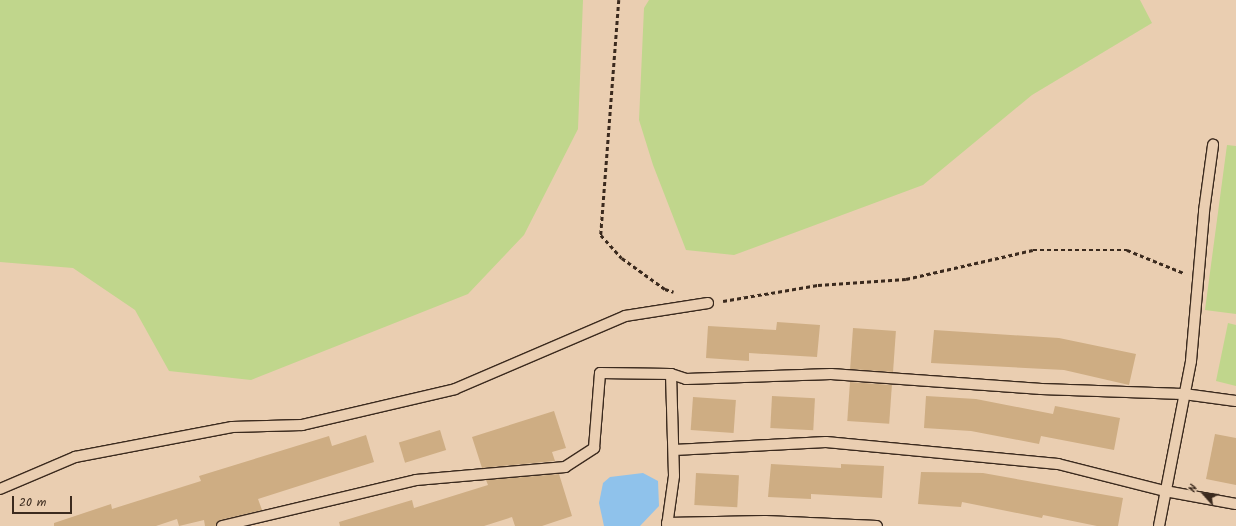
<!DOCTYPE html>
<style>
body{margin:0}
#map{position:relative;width:1236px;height:526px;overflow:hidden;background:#eaceb1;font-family:Kalam,sans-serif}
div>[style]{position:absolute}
.green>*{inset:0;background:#c0d68c}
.water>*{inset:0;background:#8fc2eb}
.building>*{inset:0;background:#cead83;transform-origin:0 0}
.path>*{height:2.5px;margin-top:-1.25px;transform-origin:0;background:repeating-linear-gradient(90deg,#3b2a1e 0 4px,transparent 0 7px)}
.roads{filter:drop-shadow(1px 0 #3b2a1e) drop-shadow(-1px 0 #3b2a1e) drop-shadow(0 1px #3b2a1e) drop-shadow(0 -1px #3b2a1e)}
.lane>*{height:10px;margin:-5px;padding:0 5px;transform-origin:5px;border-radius:5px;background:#eaceb1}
span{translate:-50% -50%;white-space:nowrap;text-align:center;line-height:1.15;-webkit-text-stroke:3.5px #eaceb1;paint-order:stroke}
.north{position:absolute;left:1184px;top:474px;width:40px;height:40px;-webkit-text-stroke:3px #eaceb1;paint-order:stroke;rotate:297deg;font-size:11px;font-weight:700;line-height:16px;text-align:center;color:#3b2a1e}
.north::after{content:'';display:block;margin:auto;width:14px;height:18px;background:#3b2a1e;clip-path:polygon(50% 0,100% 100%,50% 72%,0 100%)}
.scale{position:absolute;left:12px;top:496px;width:60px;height:18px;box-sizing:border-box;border:2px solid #3b2a1e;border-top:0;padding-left:5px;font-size:12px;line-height:14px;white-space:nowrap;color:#3b2a1e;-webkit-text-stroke:3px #eaceb1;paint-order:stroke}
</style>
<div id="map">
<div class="green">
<i style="clip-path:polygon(0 0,583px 0,578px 129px,524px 235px,468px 294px,251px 380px,169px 371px,135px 310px,73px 268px,0 262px)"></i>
<i style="clip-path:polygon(649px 0,1140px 0,1152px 23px,1032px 95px,923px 185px,734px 255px,686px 250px,653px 165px,639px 120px,644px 8px)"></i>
<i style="clip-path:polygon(1227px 145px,1236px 146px,1236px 314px,1205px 310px)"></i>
<i style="clip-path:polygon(1228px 323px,1236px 325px,1236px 386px,1216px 381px)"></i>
</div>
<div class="water">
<i style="clip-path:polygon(643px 473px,658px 481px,659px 506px,640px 526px,604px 526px,599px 503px,603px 483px,610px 477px)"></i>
</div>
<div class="building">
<i style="clip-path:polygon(777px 322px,820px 325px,817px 357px,749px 353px,749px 361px,706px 358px,708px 326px,776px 330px)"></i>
<i style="left:853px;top:328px;width:43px;height:41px;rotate:4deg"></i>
<i style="clip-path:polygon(934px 330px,1059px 338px,1136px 354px,1129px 385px,1064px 370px,931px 363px)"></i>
<i style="left:850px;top:382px;width:42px;height:39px;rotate:4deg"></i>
<i style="left:772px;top:396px;width:43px;height:32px;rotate:3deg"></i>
<i style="clip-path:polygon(926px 396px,976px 399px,1053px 414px,1055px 406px,1120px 418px,1114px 450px,1041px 436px,1039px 444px,971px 431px,924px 428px)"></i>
<i style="left:693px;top:397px;width:43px;height:33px;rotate:4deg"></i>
<i style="clip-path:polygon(554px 411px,566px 448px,552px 452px,555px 461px,482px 468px,472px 437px)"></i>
<i style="left:440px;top:430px;width:21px;height:43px;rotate:73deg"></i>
<i style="clip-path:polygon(1215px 434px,1236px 438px,1236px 485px,1206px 479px)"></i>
<i style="clip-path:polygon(366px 435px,374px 462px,258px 499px,262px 510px,220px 520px,216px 526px,205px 526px,204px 520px,179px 526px,177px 519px,156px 526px,54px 526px,54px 523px,111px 504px,112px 509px,201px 481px,199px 476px,329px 436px,332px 446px)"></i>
<i style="clip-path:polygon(771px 464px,841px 468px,841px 464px,884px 466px,882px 498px,811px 494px,811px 499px,768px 497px)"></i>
<i style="clip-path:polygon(921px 472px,983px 473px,1123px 498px,1118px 526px,1097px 526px,1043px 515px,1042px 518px,962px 502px,961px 507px,918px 504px)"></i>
<i style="left:696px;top:473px;width:43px;height:32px;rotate:3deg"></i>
<i style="clip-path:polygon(559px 474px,572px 516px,542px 526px,515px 526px,512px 517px,484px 526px,340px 526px,339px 522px,412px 500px,414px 508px,488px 485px,486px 480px)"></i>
</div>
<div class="path">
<i style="left:619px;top:0;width:236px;rotate:94.4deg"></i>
<i style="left:601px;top:235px;width:31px;rotate:48deg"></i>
<i style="left:622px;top:258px;width:53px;rotate:35.8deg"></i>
<i style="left:665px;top:289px;width:9px;rotate:18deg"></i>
<i style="left:723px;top:301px;width:96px;rotate:-9.6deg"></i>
<i style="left:818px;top:285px;width:88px;rotate:-3.9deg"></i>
<i style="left:906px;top:279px;width:130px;rotate:-12.9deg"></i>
<i style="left:1033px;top:250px;width:94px"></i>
<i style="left:1127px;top:250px;width:61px;rotate:22deg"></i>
</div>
<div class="roads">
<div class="lane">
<i style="left:671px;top:374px;width:16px;rotate:18deg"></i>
<i style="left:686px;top:379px;width:145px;rotate:-2deg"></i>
<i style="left:831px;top:374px;width:211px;rotate:4.1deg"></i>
<i style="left:1041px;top:389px;width:143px;rotate:2deg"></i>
<i style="left:1184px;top:394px;width:52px;rotate:7.7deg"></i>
<i style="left:674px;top:450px;width:152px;rotate:-3deg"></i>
<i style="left:826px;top:442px;width:233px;rotate:5.4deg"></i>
<i style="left:1058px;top:464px;width:110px;rotate:14.2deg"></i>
<i style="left:1165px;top:491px;width:72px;rotate:10.4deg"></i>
<i style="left:0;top:489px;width:82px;rotate:-23.1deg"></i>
<i style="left:75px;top:457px;width:160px;rotate:-10.8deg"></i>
<i style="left:232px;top:427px;width:70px;rotate:-1.6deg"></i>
<i style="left:302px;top:425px;width:157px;rotate:-13.2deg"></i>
<i style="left:455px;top:389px;width:185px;rotate:-23.2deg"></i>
<i style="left:625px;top:316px;width:84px;rotate:-8.9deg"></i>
<i style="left:667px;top:523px;width:98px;rotate:-1.2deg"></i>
<i style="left:765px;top:521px;width:112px;rotate:2.6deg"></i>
<i style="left:222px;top:526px;width:199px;rotate:-13.3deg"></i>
<i style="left:416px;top:480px;width:150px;rotate:-5deg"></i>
<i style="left:565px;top:467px;width:35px;rotate:-33deg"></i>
<i style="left:594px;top:448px;width:75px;rotate:-85.4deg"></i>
<i style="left:600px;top:373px;width:71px;rotate:0.8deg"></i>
<i style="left:671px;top:374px;width:102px;rotate:88.3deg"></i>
<i style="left:674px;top:476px;width:50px;rotate:98deg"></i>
<i style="left:1159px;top:526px;width:168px;rotate:-79deg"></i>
<i style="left:1191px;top:361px;width:151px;rotate:-85deg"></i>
<i style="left:1204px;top:211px;width:67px;rotate:-82.2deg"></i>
</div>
</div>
<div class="north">N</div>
<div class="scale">20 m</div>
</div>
